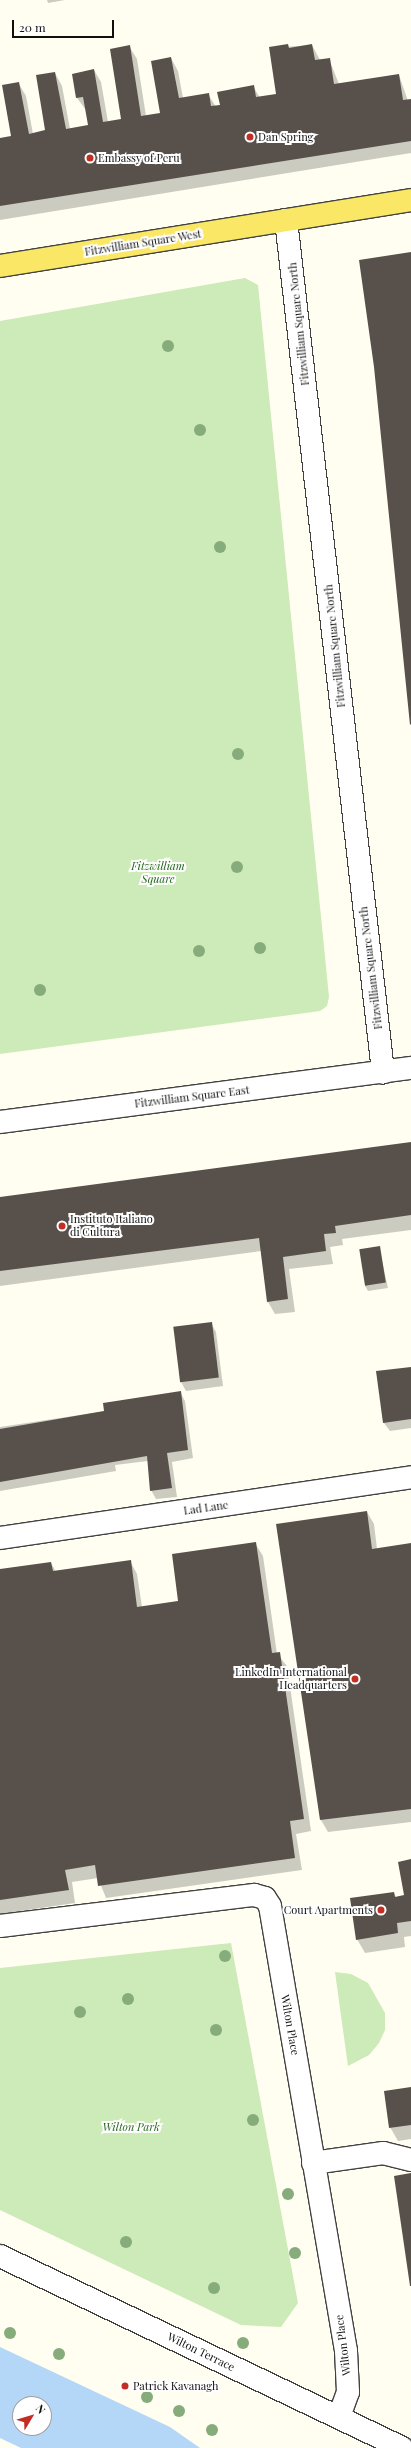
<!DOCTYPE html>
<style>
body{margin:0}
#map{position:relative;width:411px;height:2448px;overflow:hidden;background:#fffef1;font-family:"Playfair Display",serif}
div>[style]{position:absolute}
.green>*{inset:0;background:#cdeab9}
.water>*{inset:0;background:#b4d7f7}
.shadow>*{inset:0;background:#0003}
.building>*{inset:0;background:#58514b;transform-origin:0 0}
.roads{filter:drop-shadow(1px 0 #424242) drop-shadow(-1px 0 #424242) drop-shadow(0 1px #424242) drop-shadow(0 -1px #424242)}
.minor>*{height:22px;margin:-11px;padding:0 11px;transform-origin:11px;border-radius:11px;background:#fff}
.major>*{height:22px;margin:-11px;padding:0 11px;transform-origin:11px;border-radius:11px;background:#fae766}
.trees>*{width:12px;height:12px;margin:-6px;border-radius:50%;background:#87ac7c}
.dots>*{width:11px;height:11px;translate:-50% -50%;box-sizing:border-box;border:2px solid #fff;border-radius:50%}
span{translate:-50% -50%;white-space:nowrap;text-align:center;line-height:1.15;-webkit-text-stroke:4px #fff;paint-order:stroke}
.poi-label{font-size:11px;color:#0f0f0f}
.left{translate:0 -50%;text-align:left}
.right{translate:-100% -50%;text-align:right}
.street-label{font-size:11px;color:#0f0f0f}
.park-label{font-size:11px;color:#24681d;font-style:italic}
.north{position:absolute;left:12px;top:2396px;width:40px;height:40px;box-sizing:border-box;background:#fff;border:1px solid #9f9f9f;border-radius:50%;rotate:52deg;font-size:11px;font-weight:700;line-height:16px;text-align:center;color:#0f0f0f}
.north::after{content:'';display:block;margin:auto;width:14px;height:18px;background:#c22e24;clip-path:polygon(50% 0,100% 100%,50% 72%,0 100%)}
.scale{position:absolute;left:12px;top:20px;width:102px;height:18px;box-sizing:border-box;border:2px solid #0f0f0f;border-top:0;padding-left:5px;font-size:12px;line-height:14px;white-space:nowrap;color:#0f0f0f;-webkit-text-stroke:3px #fff;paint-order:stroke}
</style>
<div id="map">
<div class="green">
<i style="clip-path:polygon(245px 278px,258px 285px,329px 997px,327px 1006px,320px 1011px,0 1054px,0 321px)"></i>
<i style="clip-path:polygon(231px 1943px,298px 2303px,281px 2327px,241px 2325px,0 2210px,0 1968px)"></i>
<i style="clip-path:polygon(335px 1972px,351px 1974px,368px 1983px,385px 2013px,385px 2030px,379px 2043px,369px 2055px,348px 2066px)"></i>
</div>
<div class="water">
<i style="clip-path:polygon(evenodd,0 2347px,170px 2427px,200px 2448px,21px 2448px,0 2438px,0 2347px,20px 2404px,44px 2404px,44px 2428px,20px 2428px,20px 2404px)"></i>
</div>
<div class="shadow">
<i style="clip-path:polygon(47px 0,65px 0,48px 3px)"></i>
<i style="clip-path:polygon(312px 45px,320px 60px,329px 59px,339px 84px,399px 75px,408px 101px,411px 100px,411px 153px,0 220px,0 139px,12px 137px,19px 84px,26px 96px,33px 134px,46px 131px,55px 73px,62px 86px,70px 129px,89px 126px,86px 110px,77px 98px,94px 70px,101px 82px,108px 122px,122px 120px,129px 46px,137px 59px,146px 116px,161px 114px,171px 58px,178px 71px,183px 98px,208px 94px,216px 107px,253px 86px,260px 98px,277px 95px,270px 48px)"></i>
<i style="clip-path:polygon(411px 1143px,411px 1230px,342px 1239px,343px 1245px,330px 1247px,333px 1264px,289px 1269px,295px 1312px,275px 1314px,268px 1302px,261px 1251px,0 1286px,0 1199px)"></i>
<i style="clip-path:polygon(379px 1247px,388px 1288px,368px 1291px,365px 1286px)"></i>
<i style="clip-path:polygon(211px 1323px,216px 1332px,223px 1386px,186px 1391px,181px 1382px)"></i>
<i style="clip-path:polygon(411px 1368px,411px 1428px,390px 1431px,384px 1423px)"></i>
<i style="clip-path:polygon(180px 1392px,185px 1401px,193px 1458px,172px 1462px,177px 1497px,156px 1499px,151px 1490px,148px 1461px,115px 1465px,116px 1471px,0 1491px,0 1427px,106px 1411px)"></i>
<i style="clip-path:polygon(367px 1512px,374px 1524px,377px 1549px,411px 1544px,411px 1822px,328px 1832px,321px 1820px)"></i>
<i style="clip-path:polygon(255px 1543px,263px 1556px,277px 1654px,287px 1666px,311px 1831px,296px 1834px,302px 1870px,106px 1898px,98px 1878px,72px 1882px,75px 1903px,0 1914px,0 1570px,51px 1563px,56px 1572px,130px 1561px,137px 1574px,142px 1607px,179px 1601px)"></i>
<i style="clip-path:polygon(411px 1860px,411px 1936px,404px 1937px,405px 1947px,365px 1953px,357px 1939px,394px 1893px,396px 1897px,405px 1896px)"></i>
<i style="clip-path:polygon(411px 2088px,411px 2139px,398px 2141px,390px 2127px)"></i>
</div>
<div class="building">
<i style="clip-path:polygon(288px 44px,289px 48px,312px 44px,315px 60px,330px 58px,334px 84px,399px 74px,403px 100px,411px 99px,411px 141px,0 206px,0 138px,11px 136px,2px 85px,19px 82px,29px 134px,45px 130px,36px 75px,55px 72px,66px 129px,88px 125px,83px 97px,76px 98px,72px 74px,94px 69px,103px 122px,121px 119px,110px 49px,130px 45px,141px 116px,160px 113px,151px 61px,171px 57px,179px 98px,209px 93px,211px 106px,220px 105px,217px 92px,254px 85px,256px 97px,276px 94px,269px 47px)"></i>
<i style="clip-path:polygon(411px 252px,411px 724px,410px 725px,374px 367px,359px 260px)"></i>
<i style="clip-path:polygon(411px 1142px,411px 1215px,335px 1226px,336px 1233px,324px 1234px,326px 1251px,283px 1257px,288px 1299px,267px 1302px,259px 1238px,0 1271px,0 1197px)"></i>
<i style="left:380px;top:1246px;width:37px;height:21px;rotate:81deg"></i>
<i style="left:212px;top:1322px;width:56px;height:39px;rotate:83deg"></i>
<i style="clip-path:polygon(411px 1367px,411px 1419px,383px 1423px,376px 1371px)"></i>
<i style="clip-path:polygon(181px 1391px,188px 1450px,167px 1453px,172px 1488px,150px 1491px,147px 1456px,0 1482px,0 1429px,104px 1411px,103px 1403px)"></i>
<i style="clip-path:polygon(367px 1511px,372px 1549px,411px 1543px,411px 1809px,320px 1820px,276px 1524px)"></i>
<i style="clip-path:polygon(256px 1542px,272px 1653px,280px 1652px,304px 1819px,290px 1821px,295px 1858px,98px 1886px,95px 1865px,65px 1870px,69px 1890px,0 1900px,0 1569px,51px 1562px,53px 1571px,131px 1560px,137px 1607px,178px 1601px,172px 1554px)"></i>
<i style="clip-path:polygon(411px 1859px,411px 1921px,397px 1923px,398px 1933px,356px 1940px,350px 1898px,394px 1892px,395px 1897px,404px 1895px,398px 1862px)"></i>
<i style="clip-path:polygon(411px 2087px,411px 2125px,389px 2128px,384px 2091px)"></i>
<i style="clip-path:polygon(411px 2173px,411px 2286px,410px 2286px,394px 2176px)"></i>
</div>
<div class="roads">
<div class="minor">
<i style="left:286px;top:220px;width:858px;rotate:83.5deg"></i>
<i style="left:0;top:1122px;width:415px;rotate:-7.5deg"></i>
<i style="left:0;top:1538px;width:416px;rotate:-8.4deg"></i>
<i style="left:0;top:1926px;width:256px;rotate:-7deg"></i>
<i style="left:254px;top:1895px;width:11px;rotate:15deg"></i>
<i style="left:265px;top:1898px;width:9px;rotate:58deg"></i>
<i style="left:270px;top:1906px;width:451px;rotate:80.3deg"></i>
<i style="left:346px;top:2351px;width:41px;rotate:87.2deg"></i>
<i style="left:348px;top:2392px;width:27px;rotate:110deg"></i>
<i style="left:313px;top:2163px;width:71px;rotate:-8.1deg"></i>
<i style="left:383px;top:2153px;width:29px;rotate:14deg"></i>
<i style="left:0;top:2256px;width:445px;rotate:25.5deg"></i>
</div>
<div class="major">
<i style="left:0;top:266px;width:416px;rotate:-9.1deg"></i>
</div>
</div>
<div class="trees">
<i style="left:168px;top:346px"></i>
<i style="left:200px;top:430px"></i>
<i style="left:220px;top:547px"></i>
<i style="left:238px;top:754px"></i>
<i style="left:237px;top:867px"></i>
<i style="left:260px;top:948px"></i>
<i style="left:199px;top:951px"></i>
<i style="left:40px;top:990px"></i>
<i style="left:225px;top:1956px"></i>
<i style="left:128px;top:1999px"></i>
<i style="left:80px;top:2012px"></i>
<i style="left:216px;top:2030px"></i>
<i style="left:253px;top:2120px"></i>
<i style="left:288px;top:2194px"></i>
<i style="left:126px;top:2242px"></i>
<i style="left:295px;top:2253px"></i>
<i style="left:214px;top:2288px"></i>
<i style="left:10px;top:2333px"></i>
<i style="left:243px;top:2343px"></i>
<i style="left:59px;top:2354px"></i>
<i style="left:147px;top:2397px"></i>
<i style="left:179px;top:2411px"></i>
<i style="left:212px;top:2430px"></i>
</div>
<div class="dots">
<i style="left:250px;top:137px;background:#c22e24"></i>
<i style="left:90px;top:158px;background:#c22e24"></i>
<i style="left:62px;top:1226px;background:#c22e24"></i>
<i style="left:355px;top:1679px;background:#c22e24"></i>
<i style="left:381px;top:1910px;background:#c22e24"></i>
<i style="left:125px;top:2386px;background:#c22e24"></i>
</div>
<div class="poi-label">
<span class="left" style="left:258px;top:137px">Dan Spring</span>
<span class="left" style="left:98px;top:158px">Embassy of Peru</span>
<span class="left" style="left:70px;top:1226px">Instituto Italiano<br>di Cultura</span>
<span class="right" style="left:347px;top:1679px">LinkedIn International<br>Headquarters</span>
<span class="right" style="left:373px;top:1910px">Court Apartments</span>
<span class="left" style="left:133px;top:2386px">Patrick Kavanagh</span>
</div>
<div class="street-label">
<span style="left:143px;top:243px;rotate:-9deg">Fitzwilliam Square West</span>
<span style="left:299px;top:324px;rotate:-96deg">Fitzwilliam Square North</span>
<span style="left:335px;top:646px;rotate:-96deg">Fitzwilliam Square North</span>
<span style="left:371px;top:968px;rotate:-97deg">Fitzwilliam Square North</span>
<span style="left:192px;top:1097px;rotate:-7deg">Fitzwilliam Square East</span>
<span style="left:206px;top:1508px;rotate:-8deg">Lad Lane</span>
<span style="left:290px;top:2025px;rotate:80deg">Wilton Place</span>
<span style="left:343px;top:2345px;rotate:-97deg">Wilton Place</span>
<span style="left:201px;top:2352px;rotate:26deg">Wilton Terrace</span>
</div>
<div class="park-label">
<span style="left:158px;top:873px">Fitzwilliam<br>Square</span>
<span style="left:131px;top:2127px">Wilton Park</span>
</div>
<div class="north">N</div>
<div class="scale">20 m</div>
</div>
